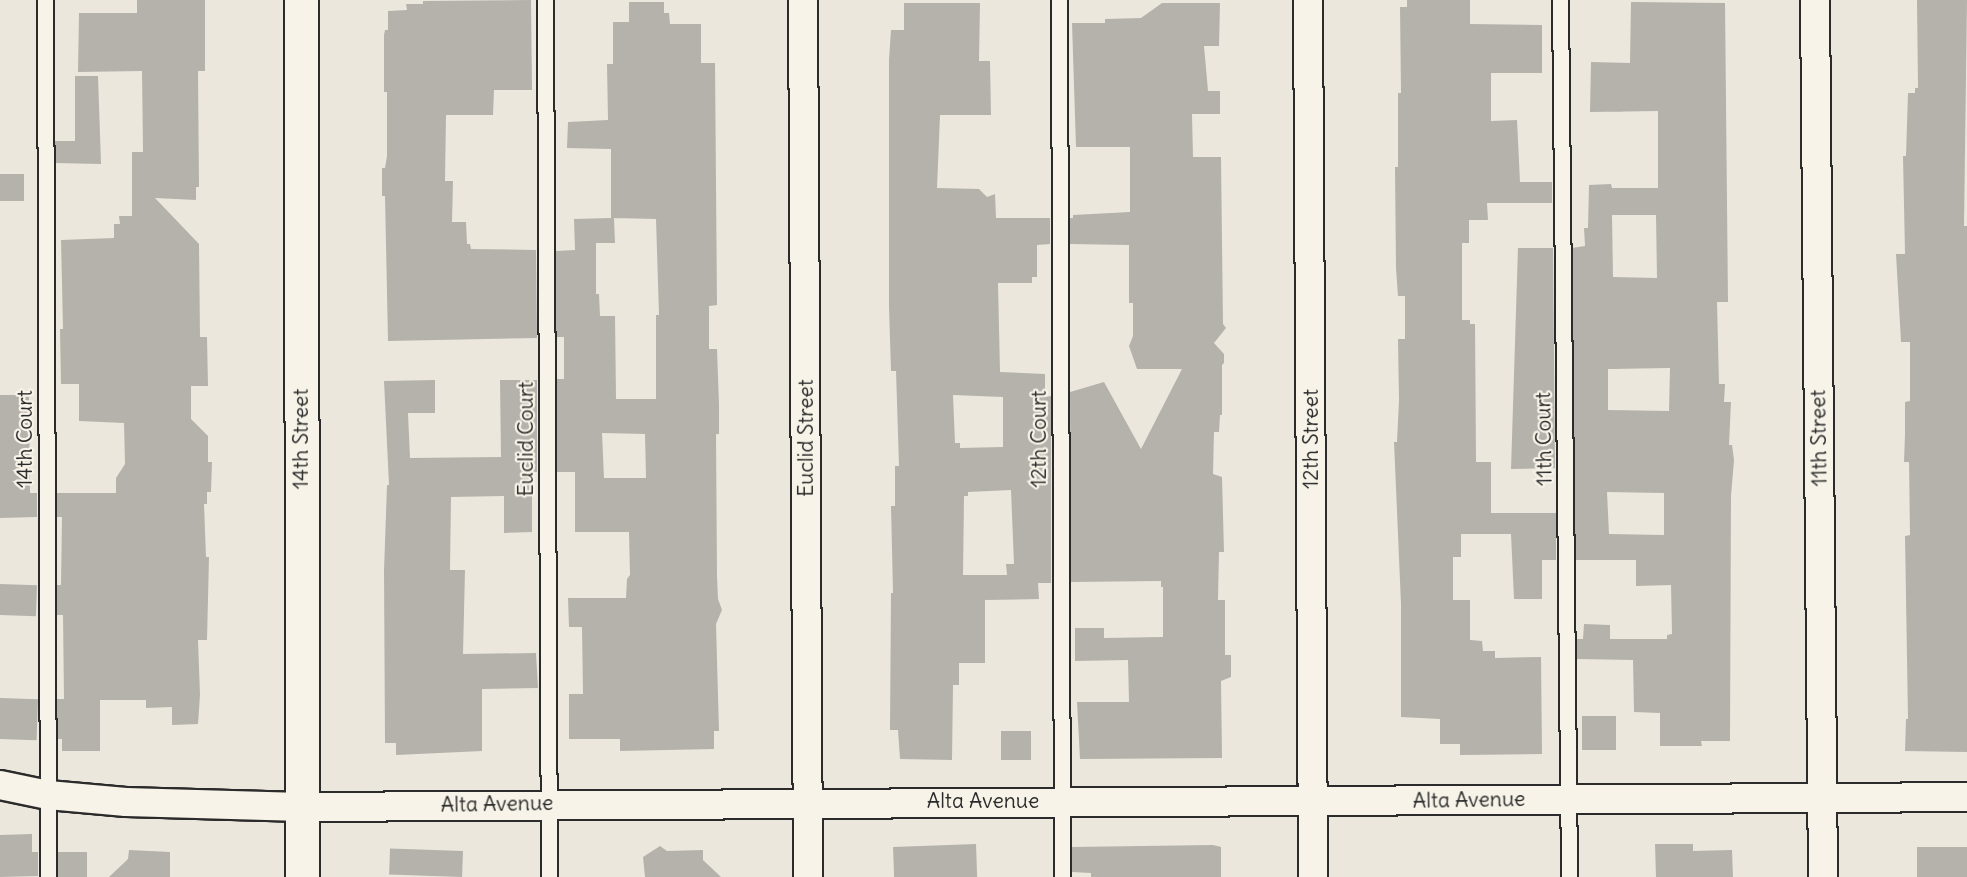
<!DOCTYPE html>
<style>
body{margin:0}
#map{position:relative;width:1967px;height:877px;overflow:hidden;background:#ebe7dd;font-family:Delius,sans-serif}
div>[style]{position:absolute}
.building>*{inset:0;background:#b5b2ab;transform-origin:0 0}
.roads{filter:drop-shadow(2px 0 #2b2b2b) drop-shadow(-2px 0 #2b2b2b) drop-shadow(0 2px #2b2b2b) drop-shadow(0 -2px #2b2b2b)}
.lane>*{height:15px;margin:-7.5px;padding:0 7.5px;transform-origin:7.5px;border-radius:7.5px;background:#f7f3e8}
.street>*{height:28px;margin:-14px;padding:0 14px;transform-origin:14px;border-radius:14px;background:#f7f3e8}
.secondary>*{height:33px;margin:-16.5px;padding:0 16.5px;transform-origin:16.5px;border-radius:16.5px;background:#f7f3e8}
span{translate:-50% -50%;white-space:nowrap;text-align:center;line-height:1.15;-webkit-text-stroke:4.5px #f7f3e8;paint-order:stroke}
.street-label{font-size:21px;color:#2b2b2b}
</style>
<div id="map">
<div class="building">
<i style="clip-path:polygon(137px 0,205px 0,205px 71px,198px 71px,199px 187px,196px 187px,196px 200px,155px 198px,199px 244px,200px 337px,207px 337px,208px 386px,191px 386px,191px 419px,208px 436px,208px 462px,212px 462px,211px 492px,207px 492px,207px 504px,204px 504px,206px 557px,209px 557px,207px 640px,198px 640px,200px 695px,198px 724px,172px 725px,172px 707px,146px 708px,146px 700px,100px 700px,100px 751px,62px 751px,62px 739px,57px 739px,57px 699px,64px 699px,63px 615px,57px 615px,57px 585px,61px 585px,62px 517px,57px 517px,56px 493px,116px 493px,116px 478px,125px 464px,124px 423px,79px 421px,79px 384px,61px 384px,60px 329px,63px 329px,61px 240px,114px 238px,114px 224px,120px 224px,119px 216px,132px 216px,132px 152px,143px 152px,142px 71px,78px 72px,79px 13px,137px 13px)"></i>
<i style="clip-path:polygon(531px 0,532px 90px,494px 90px,493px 115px,446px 115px,445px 181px,453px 181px,452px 222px,466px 222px,467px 244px,470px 244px,471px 249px,536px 250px,537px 338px,388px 341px,385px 196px,382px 196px,382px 168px,385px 168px,387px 156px,387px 92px,384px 92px,384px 35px,385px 30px,388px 30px,388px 11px,407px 10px,406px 4px,423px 4px,423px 1px)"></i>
<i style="clip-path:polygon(1407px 0,1470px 0,1470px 24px,1542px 25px,1542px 73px,1491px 73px,1491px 121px,1517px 120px,1520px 182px,1552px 182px,1552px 203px,1487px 203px,1488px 220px,1469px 220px,1469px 243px,1462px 243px,1462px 320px,1470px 320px,1470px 324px,1475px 324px,1476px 462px,1491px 462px,1491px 513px,1556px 513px,1556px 560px,1542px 560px,1542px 599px,1514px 599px,1511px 534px,1461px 534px,1461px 557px,1453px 557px,1453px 600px,1470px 600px,1470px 640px,1482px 641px,1483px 651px,1495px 651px,1495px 658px,1541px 657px,1542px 754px,1460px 755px,1460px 744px,1440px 744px,1440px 719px,1401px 717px,1401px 604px,1394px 442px,1397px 442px,1399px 400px,1398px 339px,1405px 339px,1405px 296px,1398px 296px,1396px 268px,1395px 167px,1398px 167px,1398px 93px,1401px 93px,1400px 7px,1407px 7px)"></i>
<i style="clip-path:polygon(1917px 0,1967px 0,1964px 226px,1967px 226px,1967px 752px,1905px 751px,1906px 719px,1908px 719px,1905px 536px,1910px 535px,1909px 462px,1904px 462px,1905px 434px,1905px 402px,1910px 401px,1910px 342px,1901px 342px,1896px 254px,1905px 254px,1903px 156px,1906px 156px,1908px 93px,1915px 93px,1915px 88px,1918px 88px)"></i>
<i style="clip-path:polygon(evenodd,629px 2px,664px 2px,664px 13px,669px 13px,670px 24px,701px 24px,701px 63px,715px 63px,717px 305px,709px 306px,709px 349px,717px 349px,719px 404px,719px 434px,716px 434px,717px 576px,718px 599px,722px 610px,716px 624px,719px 731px,714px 731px,714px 749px,620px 751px,620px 739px,569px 739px,569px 694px,583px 694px,582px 627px,569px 627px,568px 598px,626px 598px,627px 579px,630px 575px,629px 532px,575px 532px,575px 472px,557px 472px,556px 379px,564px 379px,564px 337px,556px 337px,556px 251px,575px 250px,574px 219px,611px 218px,611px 149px,567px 148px,568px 122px,608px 120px,607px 64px,613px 64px,613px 22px,629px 22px,629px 2px,614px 218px,656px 219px,659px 315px,656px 315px,656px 399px,616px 399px,615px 316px,600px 316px,599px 294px,596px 294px,596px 243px,615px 243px,614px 218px,629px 2px,602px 433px,645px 434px,646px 478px,604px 478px,602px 433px)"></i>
<i style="clip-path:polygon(evenodd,1631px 2px,1725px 3px,1728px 302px,1717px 302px,1719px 384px,1725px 384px,1724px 402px,1731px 402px,1729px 445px,1732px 445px,1734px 460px,1731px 496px,1730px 741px,1701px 741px,1702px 746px,1660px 746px,1660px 713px,1634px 712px,1633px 660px,1577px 659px,1576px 639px,1583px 639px,1584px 624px,1610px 625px,1610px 639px,1667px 639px,1667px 635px,1672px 634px,1671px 585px,1636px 586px,1636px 560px,1575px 560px,1572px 248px,1585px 246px,1584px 228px,1588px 228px,1589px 185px,1611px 184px,1612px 188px,1658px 188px,1658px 111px,1590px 112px,1591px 62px,1630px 63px,1631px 2px,1612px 215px,1656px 215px,1657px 278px,1613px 277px,1612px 215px,1631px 2px,1670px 368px,1669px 411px,1608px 410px,1608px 369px,1670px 368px,1631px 2px,1607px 492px,1664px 493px,1664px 535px,1609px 534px,1607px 492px)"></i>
<i style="clip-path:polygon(evenodd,904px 3px,980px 3px,979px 61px,990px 61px,991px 115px,940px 115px,937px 188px,979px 189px,987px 197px,995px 194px,996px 218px,1050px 218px,1050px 244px,1037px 245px,1037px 277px,1032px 277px,1032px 283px,998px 283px,1000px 372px,1045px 374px,1045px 397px,1051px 396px,1051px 583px,1038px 583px,1039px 599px,985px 600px,985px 663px,959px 663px,959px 685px,953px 685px,952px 760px,900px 759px,898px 730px,890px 730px,891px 593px,893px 593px,891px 506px,895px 506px,895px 466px,899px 466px,896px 371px,891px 371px,889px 307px,889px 60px,891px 30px,904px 30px,904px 3px,953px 395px,1003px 397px,1003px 447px,960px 448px,960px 443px,955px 443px,953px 395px,904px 3px,1011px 490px,1014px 564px,1006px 564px,1007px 575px,963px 575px,964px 496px,968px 496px,968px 492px,1011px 490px)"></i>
<i style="clip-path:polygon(1162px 3px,1220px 3px,1219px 46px,1204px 46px,1208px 91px,1220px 91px,1220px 114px,1192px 114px,1193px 157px,1221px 157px,1223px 324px,1226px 328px,1214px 343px,1224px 354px,1224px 363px,1222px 365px,1222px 415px,1220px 415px,1219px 432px,1214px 432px,1213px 474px,1222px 477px,1224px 552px,1219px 552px,1218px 600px,1225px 600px,1225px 655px,1231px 655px,1231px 677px,1221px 681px,1222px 758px,1080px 759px,1077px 702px,1129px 702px,1128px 660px,1075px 661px,1075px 628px,1104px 628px,1104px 638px,1163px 637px,1163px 587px,1161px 587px,1161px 581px,1071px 582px,1070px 392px,1104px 382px,1141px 449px,1182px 369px,1137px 369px,1129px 346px,1133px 336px,1133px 303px,1129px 303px,1129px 245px,1070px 244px,1070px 218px,1073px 218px,1073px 215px,1130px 212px,1130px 147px,1076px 147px,1072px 23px,1105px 23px,1105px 19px,1141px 18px)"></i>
<i style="clip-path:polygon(75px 76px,98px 76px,101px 164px,55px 163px,55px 141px,75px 141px)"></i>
<i style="left:0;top:174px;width:24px;height:27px"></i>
<i style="clip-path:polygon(1518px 248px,1553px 248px,1555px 468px,1511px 469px)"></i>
<i style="clip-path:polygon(435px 380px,435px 413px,408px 413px,410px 458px,501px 457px,500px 380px,537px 380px,537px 472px,532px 472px,532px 532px,504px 533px,504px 496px,451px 497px,450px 570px,465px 570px,463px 654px,536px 653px,538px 688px,482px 689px,482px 751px,396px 755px,396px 743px,385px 743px,384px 571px,387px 485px,389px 485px,384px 381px)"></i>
<i style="clip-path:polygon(0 395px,29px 395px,30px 493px,37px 493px,37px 517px,0 518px)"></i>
<i style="left:0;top:584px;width:37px;height:31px;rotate:2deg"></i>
<i style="left:0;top:698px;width:38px;height:41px;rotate:2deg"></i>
<i style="left:1582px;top:716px;width:34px;height:34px"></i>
<i style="left:1001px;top:731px;width:30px;height:29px"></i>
<i style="clip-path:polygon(32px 834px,32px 852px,38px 852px,38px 876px,0 877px,0 835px)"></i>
<i style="left:976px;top:844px;width:33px;height:83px;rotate:88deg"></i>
<i style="clip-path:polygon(1655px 844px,1693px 844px,1693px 851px,1732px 850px,1733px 877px,1656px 877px)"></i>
<i style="clip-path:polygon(1213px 845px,1221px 847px,1221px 877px,1091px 877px,1091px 873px,1072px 872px,1072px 847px)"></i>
<i style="clip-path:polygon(660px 846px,667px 851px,703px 850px,703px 860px,721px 877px,645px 877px,643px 857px)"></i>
<i style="left:1917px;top:847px;width:50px;height:30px"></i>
<i style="clip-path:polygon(129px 850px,170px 852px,170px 877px,109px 877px,128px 859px)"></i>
<i style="left:463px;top:851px;width:26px;height:73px;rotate:92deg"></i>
<i style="left:58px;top:852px;width:29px;height:25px"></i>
</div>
<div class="roads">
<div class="lane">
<i style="left:45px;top:0;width:877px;rotate:89.8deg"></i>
<i style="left:545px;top:0;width:877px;rotate:89.74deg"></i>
<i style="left:1059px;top:0;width:877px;rotate:89.8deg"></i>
<i style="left:1560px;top:0;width:877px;rotate:89.41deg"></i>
</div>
<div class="street">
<i style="left:803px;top:0;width:877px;rotate:89.67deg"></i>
<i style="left:1308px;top:0;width:877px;rotate:89.67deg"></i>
<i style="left:1815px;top:0;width:877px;rotate:89.48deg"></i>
<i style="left:0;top:785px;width:49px;rotate:11.8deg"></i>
<i style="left:48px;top:795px;width:78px;rotate:5.1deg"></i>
<i style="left:126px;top:802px;width:176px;rotate:1.6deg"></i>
<i style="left:302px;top:807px;width:1665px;rotate:-0.34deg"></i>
</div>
<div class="secondary">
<i style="left:301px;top:0;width:877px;rotate:89.93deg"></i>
</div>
</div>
<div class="street-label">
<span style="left:806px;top:438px;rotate:-90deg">Euclid Street</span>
<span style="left:1819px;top:438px;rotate:-91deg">11th Street</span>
<span style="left:25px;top:439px;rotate:-90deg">14th Court</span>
<span style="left:301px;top:439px;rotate:-90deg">14th Street</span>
<span style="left:526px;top:439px;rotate:-90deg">Euclid Court</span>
<span style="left:1039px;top:439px;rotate:-90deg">12th Court</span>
<span style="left:1311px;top:439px;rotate:-90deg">12th Street</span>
<span style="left:1544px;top:439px;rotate:-91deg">11th Court</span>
<span style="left:1469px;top:800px;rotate:-1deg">Alta Avenue</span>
<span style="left:983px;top:801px">Alta Avenue</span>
<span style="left:497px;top:804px;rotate:-1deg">Alta Avenue</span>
</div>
</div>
